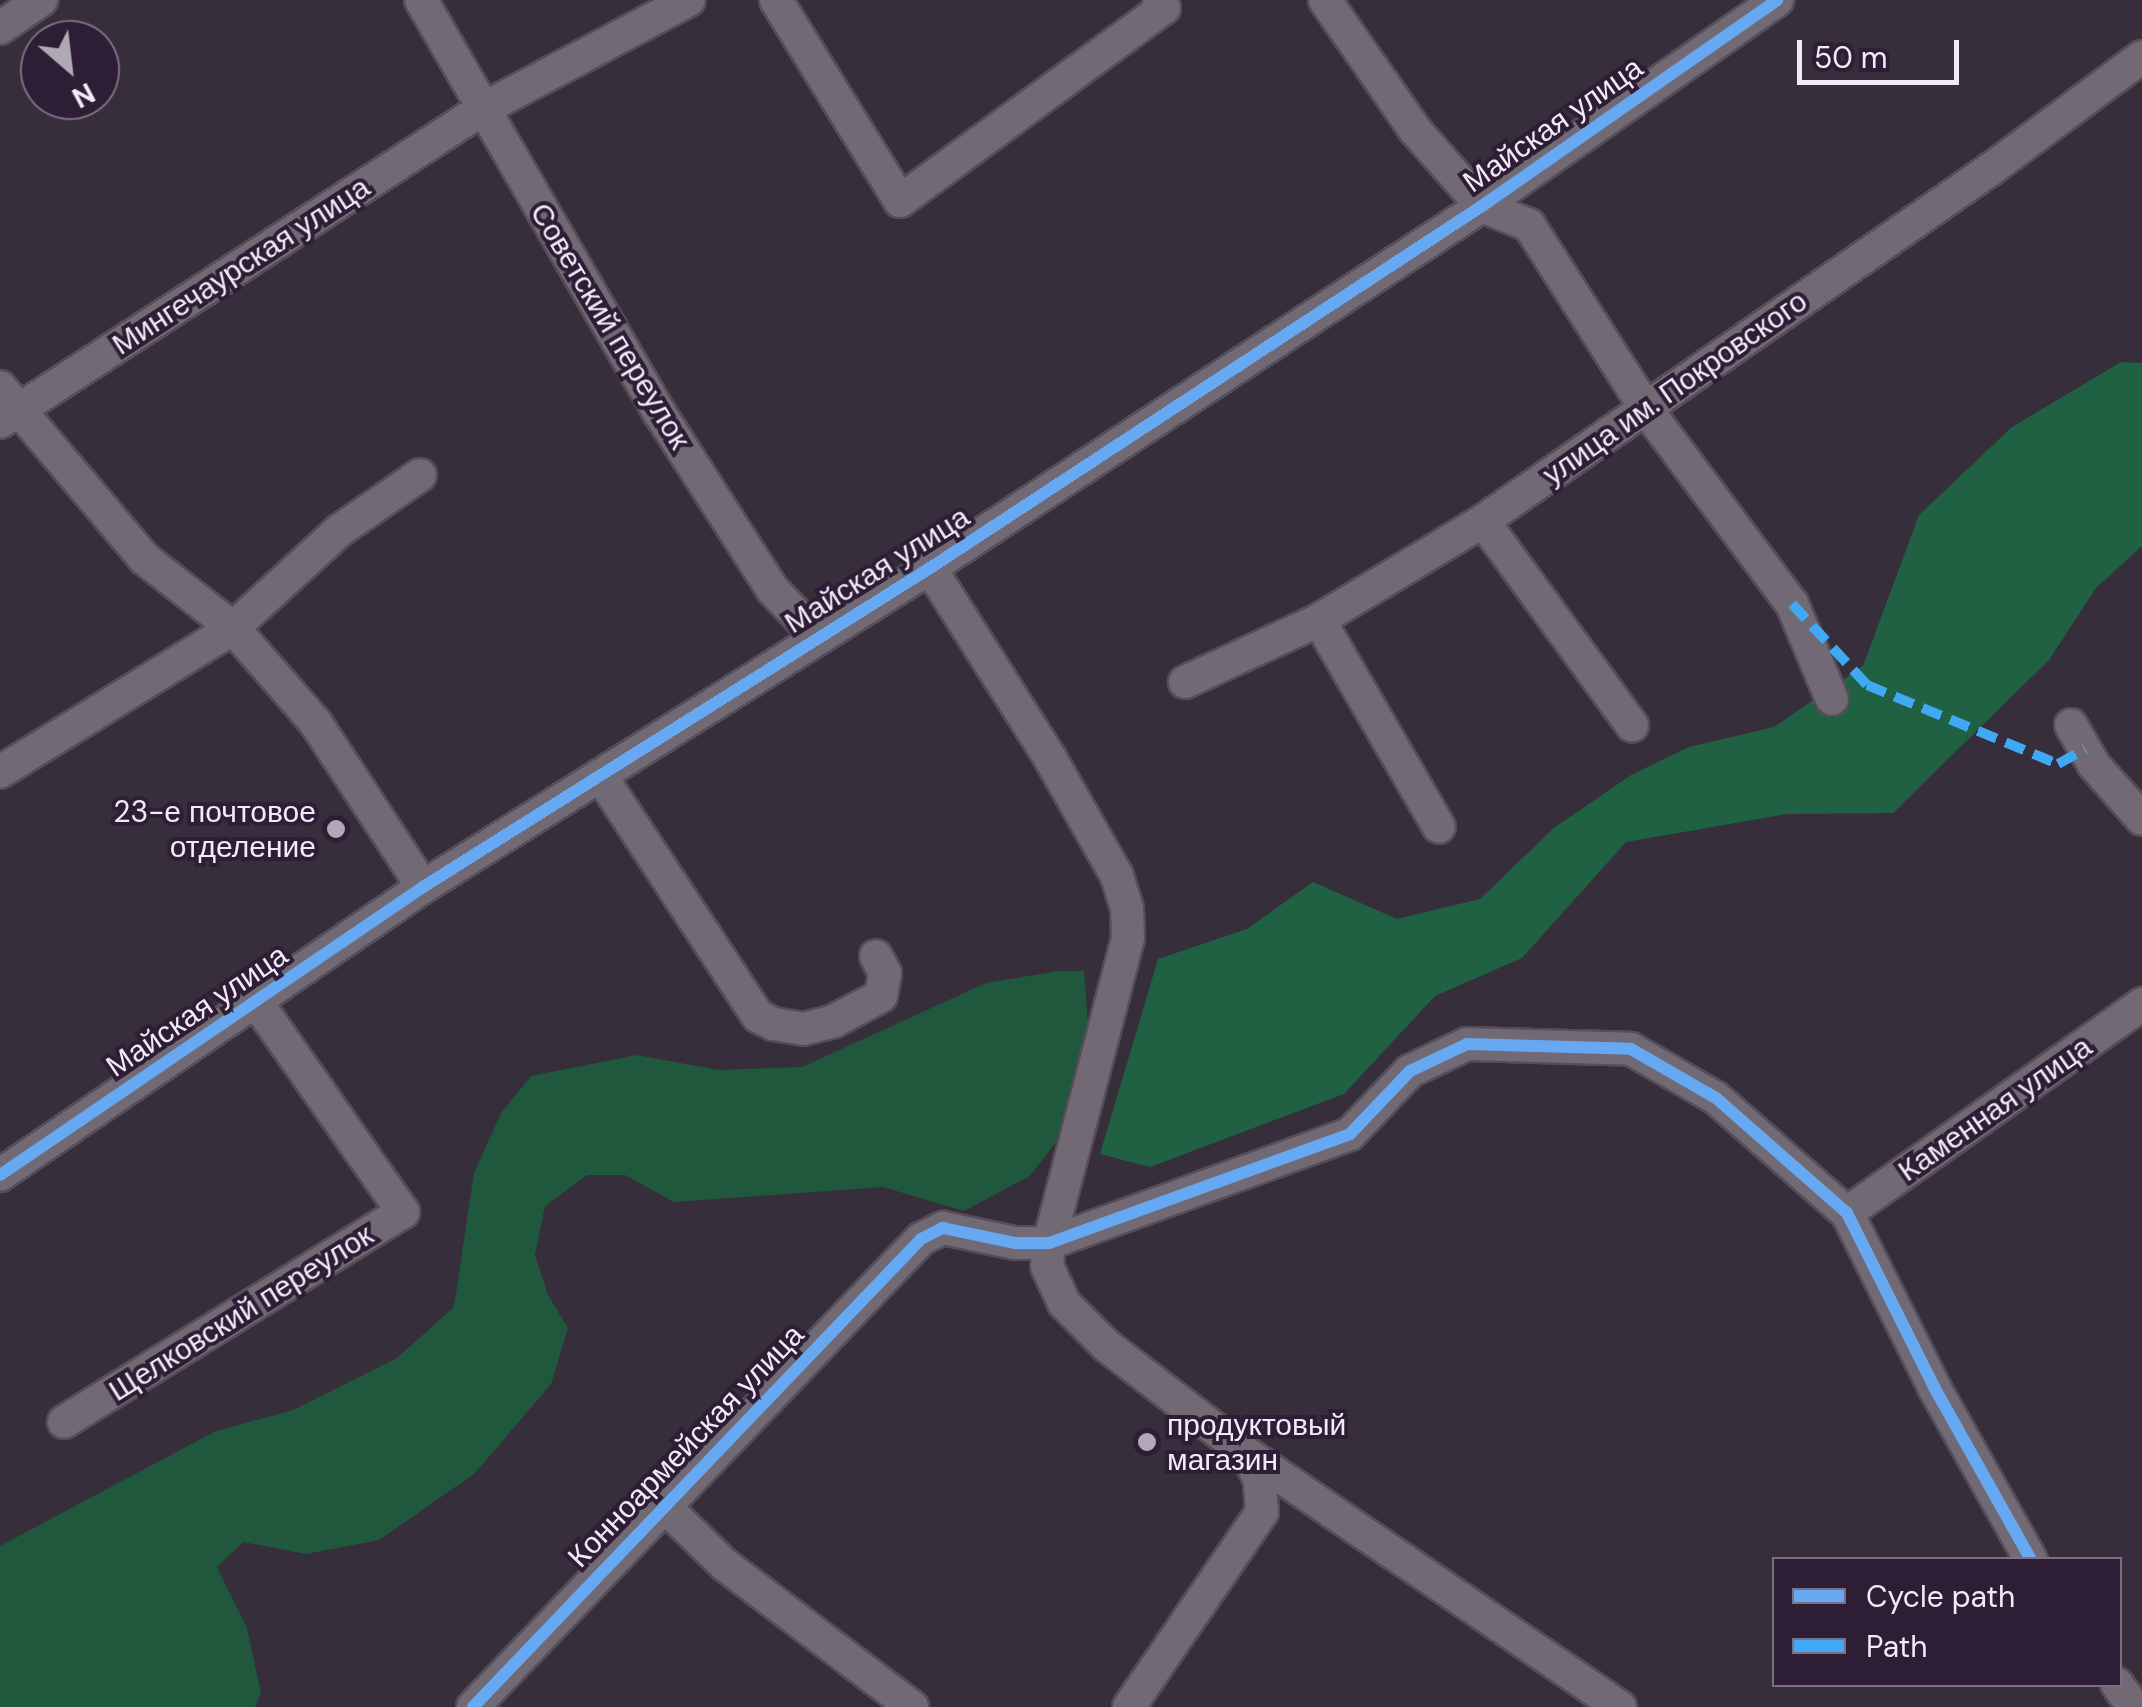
<!DOCTYPE html>
<html>
<head>
<meta charset="utf-8">
<style>
  body { margin:0 }
  #map { position:relative; width:2142px; height:1707px; overflow:hidden; background:#362e3a; font-family:"DM Sans",sans-serif }
  div>[style] { position:absolute }
  .green>* { inset:0; background:#20583e }
  .forest>* { inset:0; background:#206144 }
  .roads { filter:drop-shadow(2px 0 #554d58) drop-shadow(-2px 0 #554d58) drop-shadow(0 2px #554d58) drop-shadow(0 -2px #554d58) }
  .minor>* { height:32px; margin:-16px; padding:0 16px; transform-origin:16px; border-radius:16px; background:#716a74 }
  .quiet>* { height:10px; margin-top:-5px; transform-origin:0; background:repeating-linear-gradient(90deg,#3fa9f5 0 20px,transparent 0 30px) }
  .cycleway>* { height:12px; margin:-6px; padding:0 6px; transform-origin:6px; border-radius:6px; background:#66a8f1 }
  .dots>* { width:28px; height:28px; translate:-50% -50%; box-sizing:border-box; border:5px solid #2e1e35; border-radius:50% }
  span { translate:-50% -50%; white-space:nowrap; text-align:center; line-height:1.15; -webkit-text-stroke:8px #2e1e35; paint-order:stroke }
  .street-label { font-size:30px; color:#f3e9f8 }
  .poi-label { font-size:30px; color:#f3e9f8 }
  .right { translate:-100% -50%; text-align:right }
  .left { translate:0 -50%; text-align:left }
  .legend { position:absolute; left:1772px; top:1557px; width:350px; height:130px; box-sizing:border-box; background:#2e1e35; border:2px solid #7d6f83; margin:0; padding:12px 18px; list-style:none; font-size:30px; color:#f3e9f8 }
  .legend li { display:flex; align-items:center; gap:20px; height:50px }
  .legend b { width:50px; border:2px solid #7d6f83 }
  .north { position:absolute; left:20px; top:20px; width:100px; height:100px; box-sizing:border-box; background:#2e1e35; border:2px solid #7d6f83; border-radius:50%; rotate:152deg; font-size:28px; font-weight:700; line-height:40px; text-align:center; color:#f3e9f8 }
  .north::after { content:''; display:block; margin:auto; width:35px; height:45px; background:#b1a8b6; clip-path:polygon(50% 0,100% 100%,50% 72%,0 100%) }
  .scale { position:absolute; left:1797px; top:40px; width:162px; height:45px; box-sizing:border-box; border:5px solid #f3e9f8; border-top:0; padding-left:12px; font-size:30px; line-height:35px; white-space:nowrap; color:#f3e9f8; -webkit-text-stroke:8px #2e1e35; paint-order:stroke }
</style>
</head>
<body>
<div id="map">
  <div class="green">
    <div style="clip-path:polygon(1059px 971px,1084px 971px,1089px 1034px,1056px 1142px,1030px 1176px,964px 1211px,883px 1187px,674px 1202px,625px 1175px,587px 1175px,545px 1206px,535px 1255px,548px 1295px,568px 1328px,551px 1384px,474px 1474px,379px 1540px,306px 1554px,243px 1542px,217px 1567px,247px 1628px,261px 1693px,255px 1707px,0 1707px,0 1546px,216px 1431px,293px 1410px,397px 1358px,454px 1307px,474px 1173px,501px 1113px,531px 1076px,637px 1055px,718px 1070px,802px 1067px,986px 983px)"></div>
  </div>
  <div class="forest">
    <div style="clip-path:polygon(2121px 362px,2142px 363px,2142px 546px,2096px 588px,2049px 660px,1893px 813px,1787px 814px,1626px 842px,1522px 958px,1435px 996px,1344px 1094px,1150px 1167px,1100px 1154px,1158px 959px,1247px 929px,1313px 882px,1397px 919px,1480px 899px,1554px 828px,1631px 775px,1689px 747px,1774px 727px,1863px 666px,1919px 515px,2012px 427px)"></div>
  </div>
  <div class="roads">
    <div class="minor">
      <div style="left:421px;top:0;width:476px;rotate:60deg"></div>
      <div style="left:659px;top:412px;width:210px;rotate:57.4deg"></div>
      <div style="left:772px;top:589px;width:66px;rotate:46.2deg"></div>
      <div style="left:776px;top:0;width:236px;rotate:58.3deg"></div>
      <div style="left:900px;top:201px;width:327px;rotate:-36.2deg"></div>
      <div style="left:1164px;top:8px;width:9px;rotate:-122deg"></div>
      <div style="left:1325px;top:0;width:158px;rotate:55.3deg"></div>
      <div style="left:1415px;top:130px;width:101px;rotate:48.6deg"></div>
      <div style="left:1482px;top:206px;width:51px;rotate:22deg"></div>
      <div style="left:1529px;top:225px;width:218px;rotate:57.5deg"></div>
      <div style="left:1646px;top:409px;width:244px;rotate:53.2deg"></div>
      <div style="left:1792px;top:604px;width:103px;rotate:67.2deg"></div>
      <div style="left:0;top:28px;width:50px;rotate:-34.3deg"></div>
      <div style="left:0;top:387px;width:225px;rotate:49.9deg"></div>
      <div style="left:145px;top:559px;width:112px;rotate:38.1deg"></div>
      <div style="left:233px;top:628px;width:125px;rotate:48.9deg"></div>
      <div style="left:315px;top:722px;width:197px;rotate:56.8deg"></div>
      <div style="left:0;top:422px;width:573px;rotate:-32.97deg"></div>
      <div style="left:481px;top:110px;width:235px;rotate:-27.9deg"></div>
      <div style="left:1483px;top:521px;width:253px;rotate:53.9deg"></div>
      <div style="left:930px;top:568px;width:225px;rotate:57.7deg"></div>
      <div style="left:1050px;top:758px;width:136px;rotate:60.4deg"></div>
      <div style="left:1117px;top:876px;width:34px;rotate:73deg"></div>
      <div style="left:1127px;top:909px;width:29px;rotate:88deg"></div>
      <div style="left:1128px;top:938px;width:315px;rotate:104.5deg"></div>
      <div style="left:1049px;top:1243px;width:23px;rotate:95deg"></div>
      <div style="left:1047px;top:1266px;width:41px;rotate:65.3deg"></div>
      <div style="left:1064px;top:1303px;width:61px;rotate:45deg"></div>
      <div style="left:1107px;top:1346px;width:175px;rotate:37.6deg"></div>
      <div style="left:1246px;top:1453px;width:452px;rotate:34.2deg"></div>
      <div style="left:1319px;top:620px;width:239px;rotate:59.9deg"></div>
      <div style="left:1185px;top:682px;width:148px;rotate:-24.8deg"></div>
      <div style="left:1319px;top:620px;width:192px;rotate:-31.1deg"></div>
      <div style="left:1483px;top:521px;width:618px;rotate:-34.72deg"></div>
      <div style="left:1991px;top:169px;width:188px;rotate:-36.6deg"></div>
      <div style="left:2071px;top:725px;width:46px;rotate:60.1deg"></div>
      <div style="left:2094px;top:765px;width:72px;rotate:48.4deg"></div>
      <div style="left:0;top:772px;width:274px;rotate:-31.7deg"></div>
      <div style="left:233px;top:628px;width:145px;rotate:-42.5deg"></div>
      <div style="left:340px;top:530px;width:97px;rotate:-34.5deg"></div>
      <div style="left:600px;top:775px;width:288px;rotate:56.8deg"></div>
      <div style="left:758px;top:1016px;width:17px;rotate:28deg"></div>
      <div style="left:773px;top:1024px;width:30px;rotate:9deg"></div>
      <div style="left:803px;top:1029px;width:32px;rotate:-14deg"></div>
      <div style="left:834px;top:1021px;width:53px;rotate:-28deg"></div>
      <div style="left:881px;top:996px;width:23px;rotate:-80deg"></div>
      <div style="left:885px;top:973px;width:19px;rotate:-118deg"></div>
      <div style="left:0;top:1175px;width:512px;rotate:-34.25deg"></div>
      <div style="left:423px;top:887px;width:599px;rotate:-32.18deg"></div>
      <div style="left:930px;top:568px;width:660px;rotate:-33.26deg"></div>
      <div style="left:1482px;top:206px;width:360px;rotate:-34.9deg"></div>
      <div style="left:1847px;top:1213px;width:362px;rotate:-35.3deg"></div>
      <div style="left:64px;top:1422px;width:399px;rotate:-31.8deg"></div>
      <div style="left:403px;top:1212px;width:257px;rotate:-124.9deg"></div>
      <div style="left:662px;top:1504px;width:88px;rotate:44.1deg"></div>
      <div style="left:725px;top:1565px;width:235px;rotate:37.2deg"></div>
      <div style="left:2117px;top:1684px;width:29px;rotate:54deg"></div>
      <div style="left:473px;top:1707px;width:648px;rotate:-46.25deg"></div>
      <div style="left:921px;top:1239px;width:25px;rotate:-27deg"></div>
      <div style="left:943px;top:1228px;width:74px;rotate:11.8deg"></div>
      <div style="left:1015px;top:1243px;width:34px"></div>
      <div style="left:1049px;top:1243px;width:320px;rotate:-19.9deg"></div>
      <div style="left:1350px;top:1134px;width:87px;rotate:-46.4deg"></div>
      <div style="left:1410px;top:1071px;width:63px;rotate:-25.3deg"></div>
      <div style="left:1467px;top:1044px;width:164px;rotate:1.7deg"></div>
      <div style="left:1631px;top:1049px;width:98px;rotate:30deg"></div>
      <div style="left:1716px;top:1098px;width:174px;rotate:41.3deg"></div>
      <div style="left:1847px;top:1213px;width:195px;rotate:63.4deg"></div>
      <div style="left:1934px;top:1387px;width:198px;rotate:60.7deg"></div>
      <div style="left:1129px;top:1707px;width:236px;rotate:-55.7deg"></div>
      <div style="left:1262px;top:1512px;width:32px;rotate:-94deg"></div>
      <div style="left:1260px;top:1480px;width:30px;rotate:-117deg"></div>
    </div>
  </div>
  <div class="quiet">
    <div style="left:1792px;top:604px;width:110px;rotate:47.2deg"></div>
    <div style="left:1867px;top:685px;width:207px;rotate:22.5deg"></div>
    <div style="left:2058px;top:764px;width:31px;rotate:-29deg"></div>
  </div>
  <div class="cycleway">
    <div style="left:0;top:1175px;width:512px;rotate:-34.25deg"></div>
    <div style="left:423px;top:887px;width:599px;rotate:-32.18deg"></div>
    <div style="left:930px;top:568px;width:660px;rotate:-33.26deg"></div>
    <div style="left:1482px;top:206px;width:360px;rotate:-34.9deg"></div>
    <div style="left:473px;top:1707px;width:648px;rotate:-46.25deg"></div>
    <div style="left:921px;top:1239px;width:25px;rotate:-27deg"></div>
    <div style="left:943px;top:1228px;width:74px;rotate:11.8deg"></div>
    <div style="left:1015px;top:1243px;width:34px"></div>
    <div style="left:1049px;top:1243px;width:320px;rotate:-19.9deg"></div>
    <div style="left:1350px;top:1134px;width:87px;rotate:-46.4deg"></div>
    <div style="left:1410px;top:1071px;width:63px;rotate:-25.3deg"></div>
    <div style="left:1467px;top:1044px;width:164px;rotate:1.7deg"></div>
    <div style="left:1631px;top:1049px;width:98px;rotate:30deg"></div>
    <div style="left:1716px;top:1098px;width:174px;rotate:41.3deg"></div>
    <div style="left:1847px;top:1213px;width:195px;rotate:63.4deg"></div>
    <div style="left:1934px;top:1387px;width:198px;rotate:60.7deg"></div>
  </div>
  <div class="dots">
    <div style="left:336px;top:829px;background:#b1a8b6"></div>
    <div style="left:1147px;top:1442px;background:#b1a8b6"></div>
  </div>
  <div class="street-label">
    <span style="left:1553px;top:125px;rotate:-35deg">Майская улица</span>
    <span style="left:241px;top:266px;rotate:-33deg">Мингечаурская улица</span>
    <span style="left:610px;top:326px;rotate:59deg">Советский переулок</span>
    <span style="left:1675px;top:388px;rotate:-35deg">улица им. Покровского</span>
    <span style="left:877px;top:570px;rotate:-32deg">Майская улица</span>
    <span style="left:197px;top:1011px;rotate:-34deg">Майская улица</span>
    <span style="left:1995px;top:1109px;rotate:-35deg">Каменная улица</span>
    <span style="left:241px;top:1313px;rotate:-32deg">Щелковский переулок</span>
    <span style="left:686px;top:1446px;rotate:-46deg">Конноармейская улица</span>
  </div>
  <div class="poi-label">
    <span class="right" style="left:316px;top:829px">23-е почтовое<br>отделение</span>
    <span class="left" style="left:1167px;top:1442px">продуктовый<br>магазин</span>
  </div>
  <ul class="legend">
  <li><b style="height:12px;background:#66a8f1"></b>Cycle path</li>
  <li><b style="height:12px;background:#3fa9f5"></b>Path</li>
  </ul>
  <div class="north">N</div>
  <div class="scale">50 m</div>
</div>
</body>
</html>
